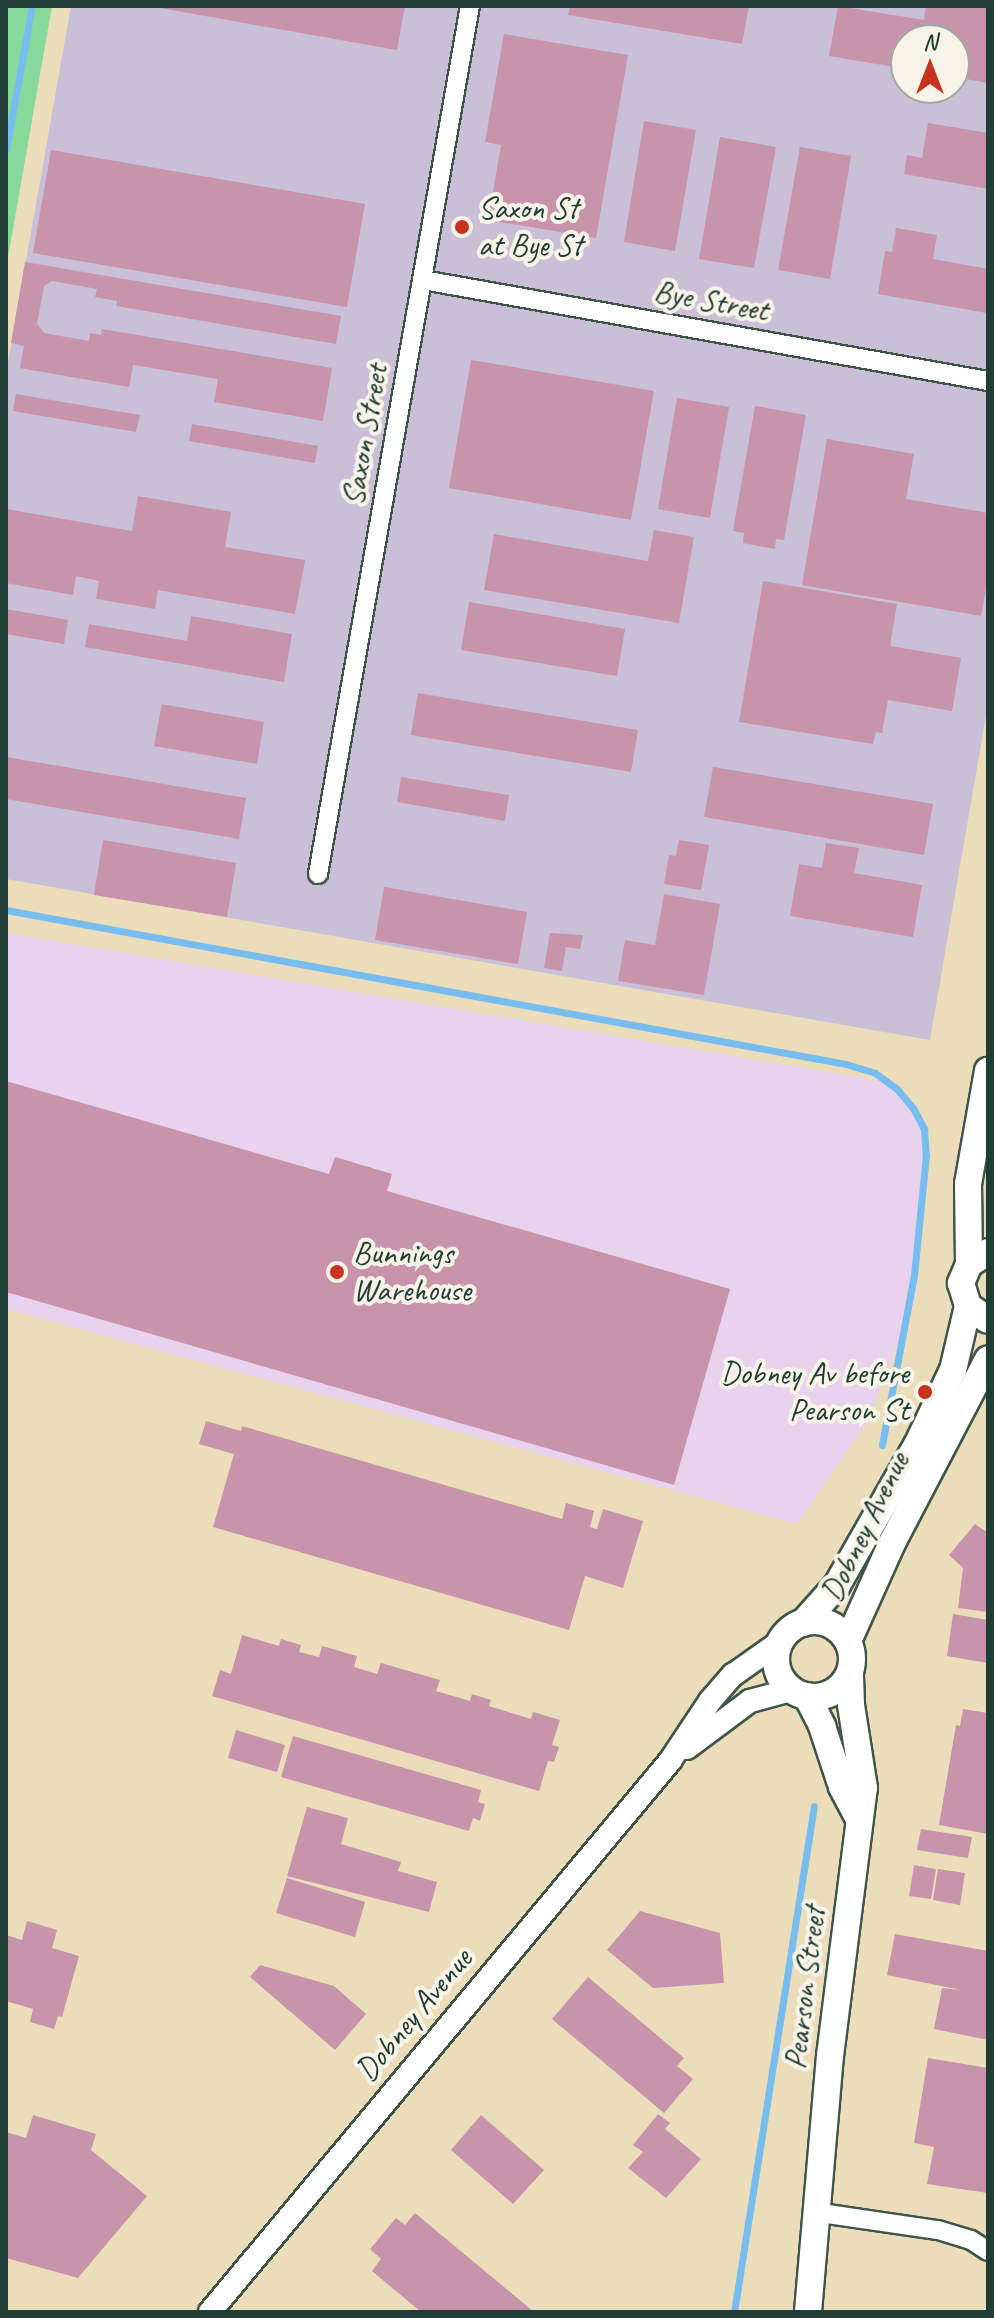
<!DOCTYPE html>
<html>
<head>
<meta charset="utf-8">
<style>
  body { margin:0 }
  #map { position:relative; width:994px; height:2318px; overflow:hidden; background:#ecddba; font-family:Caveat,sans-serif }
  div>[style] { position:absolute }
  .built>* { inset:0; background:#e8d2ee }
  .industrial>* { inset:0; background:#c9bfd7 }
  .green>* { inset:0; background:#86d99a }
  .stream>* { height:7px; margin:-3.5px; padding:0 3.5px; transform-origin:3.5px; border-radius:3.5px; background:#78bdef }
  .building>* { inset:0; background:#c794ab }
  .roads { filter:drop-shadow(2px 0 #3e5548) drop-shadow(-2px 0 #3e5548) drop-shadow(0 2px #3e5548) drop-shadow(0 -2px #3e5548) }
  .minor>* { height:18px; margin:-9px; padding:0 9px; transform-origin:9px; border-radius:9px; background:#fff }
  .tertiary>* { height:22px; margin:-11px; padding:0 11px; transform-origin:11px; border-radius:11px; background:#fff }
  .secondary>* { height:26px; margin:-13px; padding:0 13px; transform-origin:13px; border-radius:13px; background:#fff }
  .secondary>.ring { margin:-13px; padding:0; box-sizing:content-box; background:none; border:26px solid #fff; border-radius:50% }
  .dots>* { width:22px; height:22px; translate:-50% -50%; box-sizing:border-box; border:4px solid #f7f3e8; border-radius:50% }
  span { translate:-50% -50%; white-space:nowrap; text-align:center; line-height:1.15; -webkit-text-stroke:8px #f7f3e8; paint-order:stroke }
  .poi-label { font-size:32px; color:#1f3d34 }
  .left { translate:0 -50%; text-align:left }
  .right { translate:-100% -50%; text-align:right }
  .street-label { font-size:32px; color:#1f3d34 }
  .frame { position:absolute; inset:0; border:8px solid #1f3d34; pointer-events:none }
  .north { position:absolute; left:890px; top:24px; width:80px; height:80px; box-sizing:border-box; background:#f7f3e8; border:2px solid #a1aaa0; border-radius:50%; rotate:0deg; font-size:22px; font-weight:700; line-height:32px; text-align:center; color:#1f3d34 }
  .north::after { content:''; display:block; margin:auto; width:28px; height:36px; background:#c8321e; clip-path:polygon(50% 0,100% 100%,50% 72%,0 100%) }
</style>
</head>
<body>
<div id="map">
  <div class="built">
    <div style="clip-path:polygon(6px 933px,898px 1084px,929px 1145px,918px 1274px,916px 1297px,868px 1421px,797px 1524px,6px 1309px)"></div>
  </div>
  <div class="industrial">
    <div style="clip-path:polygon(evenodd,71px 6px,988px 6px,988px 704px,930px 1040px,6px 879px,6px 374px,71px 6px,906px 40px,954px 40px,954px 88px,906px 88px,906px 40px)"></div>
  </div>
  <div class="green">
    <div style="clip-path:polygon(6px 6px,52px 6px,6px 269px)"></div>
  </div>
  <div class="stream">
    <div style="left:6px;top:150px;width:146px;rotate:-79.8deg"></div>
    <div style="left:6px;top:910px;width:854px;rotate:10.39deg"></div>
    <div style="left:846px;top:1064px;width:30px;rotate:17deg"></div>
    <div style="left:875px;top:1073px;width:27px;rotate:36deg"></div>
    <div style="left:897px;top:1089px;width:25px;rotate:50deg"></div>
    <div style="left:913px;top:1108px;width:24px;rotate:62deg"></div>
    <div style="left:924px;top:1129px;width:26px;rotate:86deg"></div>
    <div style="left:926px;top:1155px;width:121px;rotate:95.7deg"></div>
    <div style="left:914px;top:1275px;width:173px;rotate:100.7deg"></div>
    <div style="left:734px;top:2312px;width:512px;rotate:-81.02deg"></div>
  </div>
  <div class="building">
    <div style="clip-path:polygon(149px 6px,405px 6px,397px 50px)"></div>
    <div style="clip-path:polygon(570px 6px,749px 6px,742px 44px,568px 15px)"></div>
    <div style="clip-path:polygon(838px 6px,924px 20px,926px 6px,988px 6px,988px 83px,954px 77px,954px 40px,906px 40px,906px 69px,829px 56px)"></div>
    <div style="clip-path:polygon(504px 34px,628px 55px,596px 238px,488px 220px,501px 145px,485px 142px)"></div>
    <div style="clip-path:polygon(644px 121px,696px 130px,675px 251px,624px 242px)"></div>
    <div style="clip-path:polygon(928px 123px,988px 133px,988px 189px,904px 174px,907px 155px,922px 158px)"></div>
    <div style="clip-path:polygon(720px 137px,776px 147px,754px 268px,699px 259px)"></div>
    <div style="clip-path:polygon(800px 147px,851px 156px,830px 279px,778px 270px)"></div>
    <div style="clip-path:polygon(51px 150px,365px 204px,347px 307px,33px 253px)"></div>
    <div style="clip-path:polygon(896px 228px,937px 235px,933px 259px,988px 269px,987px 313px,878px 294px,885px 251px,892px 252px)"></div>
    <div style="clip-path:polygon(25px 262px,341px 316px,336px 344px,116px 306px,117px 301px,95px 297px,97px 289px,52px 281px,44px 286px,37px 324px,44px 333px,89px 341px,90px 333px,101px 335px,102px 329px,332px 368px,323px 421px,214px 402px,218px 379px,133px 365px,129px 387px,20px 368px,24px 346px,11px 343px)"></div>
    <div style="clip-path:polygon(471px 360px,654px 391px,631px 520px,449px 488px)"></div>
    <div style="clip-path:polygon(16px 394px,140px 415px,136px 432px,13px 411px)"></div>
    <div style="clip-path:polygon(677px 398px,729px 407px,710px 518px,658px 509px)"></div>
    <div style="clip-path:polygon(755px 406px,806px 415px,784px 540px,776px 539px,775px 549px,743px 543px,744px 533px,733px 531px)"></div>
    <div style="clip-path:polygon(192px 424px,318px 446px,315px 463px,189px 441px)"></div>
    <div style="clip-path:polygon(827px 439px,914px 454px,906px 499px,988px 513px,988px 577px,981px 616px,802px 585px)"></div>
    <div style="clip-path:polygon(138px 496px,231px 512px,225px 547px,305px 560px,295px 614px,158px 590px,155px 609px,96px 599px,99px 581px,76px 576px,73px 595px,6px 583px,6px 509px,132px 531px)"></div>
    <div style="clip-path:polygon(654px 530px,694px 537px,679px 623px,484px 590px,494px 534px,648px 561px)"></div>
    <div style="clip-path:polygon(763px 581px,897px 604px,890px 646px,961px 658px,952px 711px,888px 700px,882px 733px,876px 732px,873px 744px,739px 722px)"></div>
    <div style="clip-path:polygon(469px 602px,625px 629px,617px 676px,461px 650px)"></div>
    <div style="clip-path:polygon(6px 609px,68px 620px,64px 644px,6px 634px)"></div>
    <div style="clip-path:polygon(191px 616px,292px 634px,284px 682px,85px 647px,89px 624px,187px 641px)"></div>
    <div style="clip-path:polygon(418px 693px,638px 730px,631px 772px,411px 735px)"></div>
    <div style="clip-path:polygon(162px 704px,264px 722px,257px 764px,154px 746px)"></div>
    <div style="clip-path:polygon(6px 757px,246px 798px,239px 839px,6px 799px)"></div>
    <div style="clip-path:polygon(713px 767px,933px 804px,924px 855px,704px 817px)"></div>
    <div style="clip-path:polygon(401px 777px,509px 795px,505px 821px,397px 802px)"></div>
    <div style="clip-path:polygon(103px 840px,236px 863px,227px 917px,94px 895px)"></div>
    <div style="clip-path:polygon(679px 840px,709px 845px,701px 890px,664px 884px,669px 855px,676px 856px)"></div>
    <div style="clip-path:polygon(826px 843px,859px 848px,854px 873px,922px 885px,913px 937px,790px 916px,799px 864px,822px 868px)"></div>
    <div style="clip-path:polygon(384px 887px,527px 912px,518px 964px,375px 940px)"></div>
    <div style="clip-path:polygon(664px 894px,720px 904px,704px 995px,618px 981px,625px 940px,655px 945px)"></div>
    <div style="clip-path:polygon(550px 933px,583px 935px,580px 949px,566px 947px,562px 971px,544px 968px)"></div>
    <div style="clip-path:polygon(6px 1081px,329px 1174px,335px 1157px,392px 1174px,387px 1191px,730px 1289px,674px 1485px,6px 1292px)"></div>
    <div style="clip-path:polygon(206px 1421px,241px 1431px,242px 1426px,562px 1519px,566px 1503px,594px 1511px,590px 1527px,597px 1529px,603px 1509px,643px 1521px,623px 1588px,585px 1576px,569px 1630px,213px 1527px,234px 1454px,199px 1444px)"></div>
    <div style="clip-path:polygon(975px 1524px,988px 1533px,988px 1612px,958px 1608px,963px 1568px,949px 1555px)"></div>
    <div style="clip-path:polygon(953px 1614px,988px 1620px,988px 1663px,947px 1656px)"></div>
    <div style="clip-path:polygon(242px 1635px,279px 1646px,281px 1639px,301px 1645px,299px 1652px,319px 1657px,322px 1646px,357px 1656px,354px 1667px,377px 1674px,381px 1663px,440px 1680px,436px 1691px,470px 1701px,472px 1694px,491px 1700px,489px 1706px,531px 1719px,533px 1712px,560px 1720px,552px 1745px,559px 1747px,554px 1762px,548px 1761px,539px 1791px,212px 1696px,220px 1670px,231px 1674px)"></div>
    <div style="clip-path:polygon(963px 1709px,988px 1713px,988px 1834px,939px 1825px,956px 1725px,960px 1726px)"></div>
    <div style="clip-path:polygon(236px 1730px,285px 1745px,277px 1772px,228px 1758px)"></div>
    <div style="clip-path:polygon(293px 1736px,481px 1790px,478px 1802px,485px 1804px,480px 1821px,473px 1818px,469px 1831px,281px 1777px)"></div>
    <div style="clip-path:polygon(307px 1807px,348px 1818px,341px 1844px,401px 1862px,398px 1871px,437px 1882px,429px 1912px,287px 1876px)"></div>
    <div style="clip-path:polygon(921px 1829px,972px 1837px,968px 1858px,917px 1850px)"></div>
    <div style="clip-path:polygon(914px 1865px,936px 1869px,931px 1899px,909px 1896px)"></div>
    <div style="clip-path:polygon(938px 1869px,965px 1873px,960px 1905px,933px 1900px)"></div>
    <div style="clip-path:polygon(287px 1878px,365px 1902px,355px 1937px,276px 1913px)"></div>
    <div style="clip-path:polygon(640px 1911px,720px 1933px,724px 1983px,653px 1988px,607px 1950px)"></div>
    <div style="clip-path:polygon(27px 1921px,57px 1930px,52px 1948px,79px 1956px,62px 2017px,58px 2016px,54px 2029px,30px 2022px,33px 2009px,6px 2001px,6px 1935px,22px 1940px)"></div>
    <div style="clip-path:polygon(895px 1934px,988px 1951px,988px 2040px,934px 2029px,942px 1988px,961px 1990px,887px 1975px)"></div>
    <div style="clip-path:polygon(260px 1965px,334px 1986px,366px 2014px,335px 2050px,250px 1977px)"></div>
    <div style="clip-path:polygon(588px 1977px,684px 2058px,677px 2066px,693px 2079px,664px 2113px,552px 2019px)"></div>
    <div style="clip-path:polygon(928px 2058px,988px 2068px,988px 2193px,927px 2184px,934px 2147px,914px 2143px)"></div>
    <div style="clip-path:polygon(658px 2114px,670px 2123px,665px 2129px,701px 2159px,666px 2198px,628px 2168px,643px 2152px,633px 2145px)"></div>
    <div style="clip-path:polygon(33px 2115px,96px 2134px,91px 2150px,147px 2196px,78px 2278px,6px 2258px,6px 2132px,26px 2138px)"></div>
    <div style="clip-path:polygon(481px 2115px,544px 2170px,513px 2204px,451px 2150px)"></div>
    <div style="clip-path:polygon(415px 2213px,534px 2312px,421px 2312px,372px 2271px,381px 2259px,370px 2249px,396px 2218px,405px 2225px)"></div>
  </div>
  <div class="roads">
    <div class="minor">
      <div style="left:423px;top:280px;width:574px;rotate:10.14deg"></div>
      <div style="left:318px;top:874px;width:881px;rotate:-80.07deg"></div>
      <div style="left:814px;top:2212px;width:125px;rotate:8.3deg"></div>
      <div style="left:938px;top:2230px;width:34px;rotate:17deg"></div>
      <div style="left:971px;top:2240px;width:20px;rotate:33deg"></div>
    </div>
    <div class="tertiary">
      <div style="left:687px;top:1748px;width:79px;rotate:-36.7deg"></div>
      <div style="left:750px;top:1701px;width:42px;rotate:-15deg"></div>
      <div style="left:210px;top:2312px;width:718px;rotate:-50.14deg"></div>
      <div style="left:670px;top:1761px;width:72px;rotate:-56.3deg"></div>
      <div style="left:710px;top:1701px;width:35px;rotate:-49deg"></div>
      <div style="left:733px;top:1675px;width:59px;rotate:-35.3deg"></div>
    </div>
    <div class="secondary">
      <div style="left:988px;top:1252px;width:22px;rotate:148deg"></div>
      <div style="left:969px;top:1264px;width:21px;rotate:113deg"></div>
      <div style="left:961px;top:1283px;width:24px;rotate:73deg"></div>
      <div style="left:968px;top:1306px;width:24px;rotate:35deg"></div>
      <div style="left:969px;top:1264px;width:80px;rotate:-90.7deg"></div>
      <div style="left:968px;top:1184px;width:115px;rotate:-80deg"></div>
      <div class="ring" style="left:776px;top:1621px;width:50px;height:50px"></div>
      <div style="left:803px;top:1623px;width:51px;rotate:-48.2deg"></div>
      <div style="left:837px;top:1585px;width:161px;rotate:-60.3deg"></div>
      <div style="left:917px;top:1445px;width:83px;rotate:-64.4deg"></div>
      <div style="left:953px;top:1370px;width:66px;rotate:-76.8deg"></div>
      <div style="left:848px;top:1641px;width:110px;rotate:-65.8deg"></div>
      <div style="left:893px;top:1541px;width:205px;rotate:-62.4deg"></div>
      <div style="left:807px;top:1696px;width:34px;rotate:63deg"></div>
      <div style="left:822px;top:1726px;width:64px;rotate:71.8deg"></div>
      <div style="left:842px;top:1787px;width:36px;rotate:62deg"></div>
      <div style="left:808px;top:2312px;width:257px;rotate:-85.1deg"></div>
      <div style="left:830px;top:2056px;width:270px;rotate:-82.8deg"></div>
      <div style="left:864px;top:1788px;width:84px;rotate:-98.9deg"></div>
      <div style="left:851px;top:1705px;width:31px;rotate:-92deg"></div>
    </div>
  </div>
  <div class="dots">
    <div style="left:462px;top:227px;background:#c8321e"></div>
    <div style="left:337px;top:1272px;background:#c8321e"></div>
    <div style="left:925px;top:1392px;background:#c8321e"></div>
  </div>
  <div class="poi-label">
    <span class="left" style="left:478px;top:227px">Saxon St<br>at Bye St</span>
    <span class="left" style="left:353px;top:1272px">Bunnings<br>Warehouse</span>
    <span class="right" style="left:909px;top:1392px">Dobney Av before<br>Pearson St</span>
  </div>
  <div class="street-label">
    <span style="left:711px;top:301px;rotate:10deg">Bye Street</span>
    <span style="left:365px;top:435px;rotate:-80deg">Saxon Street</span>
    <span style="left:865px;top:1527px;rotate:-64deg">Dobney Avenue</span>
    <span style="left:805px;top:1988px;rotate:-83deg">Pearson Street</span>
    <span style="left:414px;top:2015px;rotate:-50deg">Dobney Avenue</span>
  </div>
  <div class="frame"></div>
  <div class="north">N</div>
</div>
</body>
</html>
